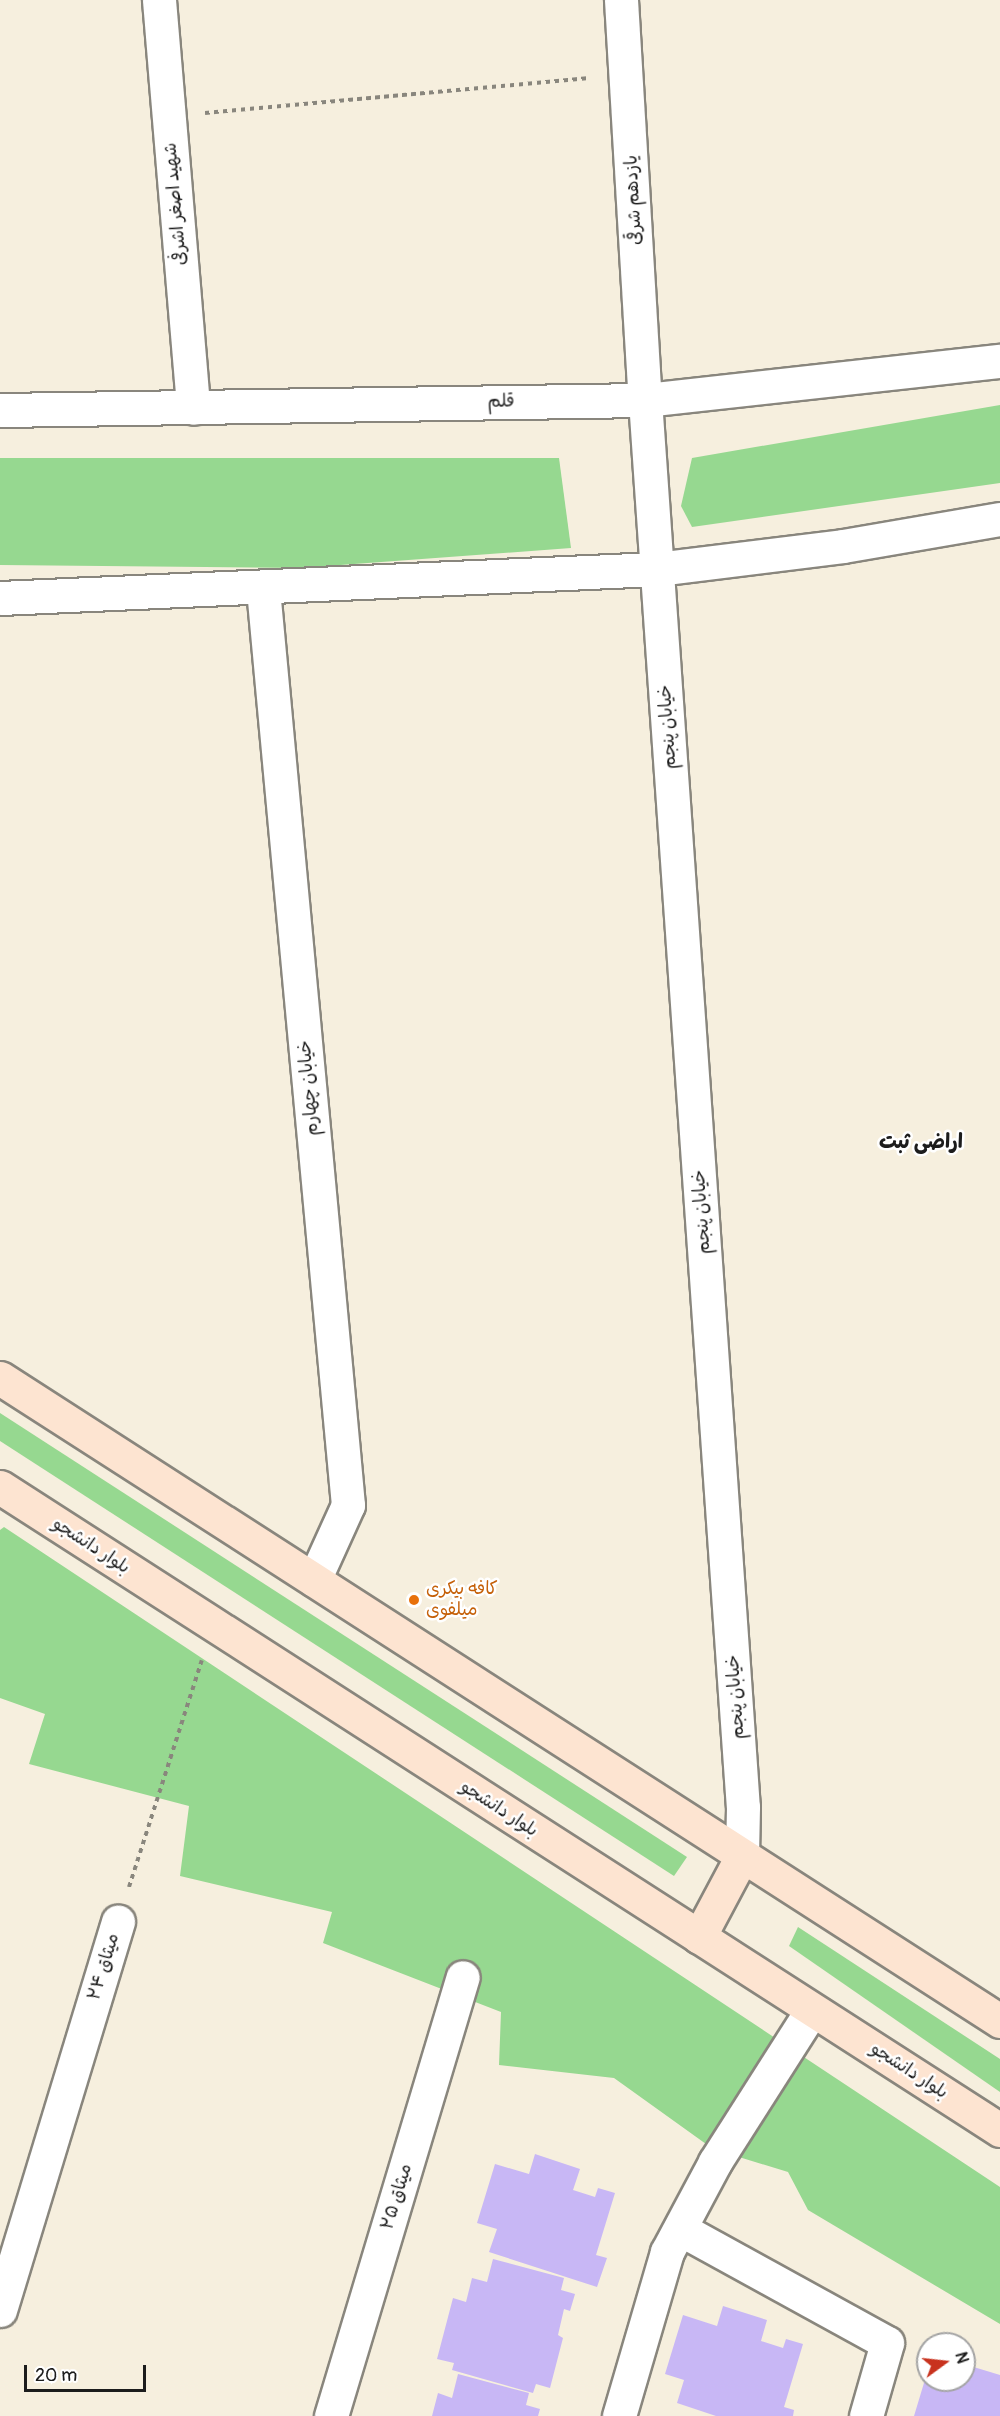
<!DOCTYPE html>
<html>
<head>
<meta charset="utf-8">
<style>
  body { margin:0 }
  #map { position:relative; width:1000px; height:2416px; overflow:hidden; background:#f6efde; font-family:Pangolin,"Playpen Sans Arabic",sans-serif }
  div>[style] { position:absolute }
  .green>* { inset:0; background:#96d890 }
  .building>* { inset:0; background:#c8b7f5 }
  .path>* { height:4px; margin-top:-2px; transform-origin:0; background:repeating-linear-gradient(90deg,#89867d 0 4.5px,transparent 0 9px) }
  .roads { filter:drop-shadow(2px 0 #89867d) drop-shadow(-2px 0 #89867d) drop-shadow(0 2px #89867d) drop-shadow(0 -2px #89867d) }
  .minor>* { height:33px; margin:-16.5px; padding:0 16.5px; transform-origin:16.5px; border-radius:16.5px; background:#fff }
  .tertiary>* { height:33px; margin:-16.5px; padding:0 16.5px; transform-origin:16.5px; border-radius:16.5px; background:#fff }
  .secondary>* { height:33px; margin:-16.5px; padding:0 16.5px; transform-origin:16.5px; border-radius:16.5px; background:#fde4d1 }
  .dots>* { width:16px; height:16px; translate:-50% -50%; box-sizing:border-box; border:3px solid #fff; border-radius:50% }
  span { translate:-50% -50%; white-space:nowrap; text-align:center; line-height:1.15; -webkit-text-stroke:5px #fff; paint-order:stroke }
  .street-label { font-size:18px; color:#1c1c1c }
  .food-label { font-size:18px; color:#c56008 }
  .left { translate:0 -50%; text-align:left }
  .neighbourhood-label { font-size:20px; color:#1c1c1c; font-weight:700 }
  .north { position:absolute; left:916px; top:2332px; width:60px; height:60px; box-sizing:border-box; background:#fff; border:2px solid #a4a4a4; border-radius:50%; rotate:75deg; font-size:16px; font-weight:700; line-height:24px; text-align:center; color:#1c1c1c }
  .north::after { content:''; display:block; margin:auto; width:21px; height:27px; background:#c8321e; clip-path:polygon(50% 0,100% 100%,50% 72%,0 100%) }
  .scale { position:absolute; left:24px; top:2365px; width:122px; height:27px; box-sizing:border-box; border:3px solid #1c1c1c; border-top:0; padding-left:8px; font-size:18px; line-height:21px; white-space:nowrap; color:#1c1c1c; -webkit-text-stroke:4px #fff; paint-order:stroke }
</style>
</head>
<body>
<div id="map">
  <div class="green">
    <div style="clip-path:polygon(1000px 405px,1000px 483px,692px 527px,681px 506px,692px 458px)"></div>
    <div style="clip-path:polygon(0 458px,559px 458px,571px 548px,300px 568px,0 565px)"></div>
    <div style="clip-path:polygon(0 1413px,687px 1857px,674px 1876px,0 1441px)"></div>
    <div style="clip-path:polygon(4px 1527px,1000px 2187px,1000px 2324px,808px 2210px,788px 2172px,713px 2149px,614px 2078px,499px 2065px,501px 2012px,323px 1943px,332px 1912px,180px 1876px,189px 1806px,29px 1764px,45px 1714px,0 1698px,0 1530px)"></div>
    <div style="clip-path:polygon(798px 1927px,1000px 2059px,1000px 2092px,789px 1946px)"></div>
  </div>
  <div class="building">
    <div style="clip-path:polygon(535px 2154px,580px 2169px,573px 2190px,595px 2197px,598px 2188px,615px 2193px,596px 2255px,607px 2258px,597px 2287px,489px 2252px,497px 2229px,477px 2223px,495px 2164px,529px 2174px)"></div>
    <div style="clip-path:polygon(493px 2259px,564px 2278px,561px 2290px,575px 2294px,570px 2311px,564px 2309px,558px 2335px,563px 2338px,550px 2388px,536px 2384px,533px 2393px,452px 2370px,454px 2363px,437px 2359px,453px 2298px,466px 2302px,472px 2278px,487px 2282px)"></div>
    <div style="clip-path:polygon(723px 2306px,767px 2320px,761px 2341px,783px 2348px,786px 2339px,803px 2344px,784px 2407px,794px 2410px,793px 2416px,716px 2416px,677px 2403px,684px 2380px,665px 2374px,683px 2315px,717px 2326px)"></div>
    <div style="clip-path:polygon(967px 2365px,1000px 2375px,1000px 2416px,914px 2416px,927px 2373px,928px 2380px,961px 2385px)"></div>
    <div style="clip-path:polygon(458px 2374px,529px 2393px,526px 2405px,540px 2409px,538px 2416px,432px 2416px,438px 2393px,452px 2398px)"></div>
  </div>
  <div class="path">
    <div style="left:205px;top:113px;width:386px;rotate:-5.2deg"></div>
    <div style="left:129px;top:1887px;width:238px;rotate:-72.2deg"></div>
  </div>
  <div class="roads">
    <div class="minor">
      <div style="left:159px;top:0;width:409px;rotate:85.2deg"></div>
      <div style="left:621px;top:0;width:401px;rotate:86.6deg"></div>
      <div style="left:263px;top:589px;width:920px;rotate:84.7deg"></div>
      <div style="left:348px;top:1505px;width:82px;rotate:114.4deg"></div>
      <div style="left:0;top:598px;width:658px;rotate:-2.53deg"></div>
      <div style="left:657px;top:569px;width:187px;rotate:-7deg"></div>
      <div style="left:843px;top:546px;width:159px;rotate:-9.8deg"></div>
      <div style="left:680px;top:2229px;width:236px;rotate:28.8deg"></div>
      <div style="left:887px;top:2343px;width:76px;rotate:106deg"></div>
      <div style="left:0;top:2310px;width:406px;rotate:-73.1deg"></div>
      <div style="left:331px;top:2416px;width:458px;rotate:-73.3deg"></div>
      <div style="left:619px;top:2416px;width:171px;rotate:-73.7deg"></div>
      <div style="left:667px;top:2252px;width:102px;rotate:-61.9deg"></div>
      <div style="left:715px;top:2162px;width:180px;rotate:-57.5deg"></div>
    </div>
    <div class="tertiary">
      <div style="left:645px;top:400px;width:1410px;rotate:86.02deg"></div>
      <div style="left:743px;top:1807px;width:49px;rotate:91.2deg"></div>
      <div style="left:0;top:410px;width:645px;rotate:-0.89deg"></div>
      <div style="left:645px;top:400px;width:357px;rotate:-6.3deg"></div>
    </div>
    <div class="secondary">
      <div style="left:0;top:1378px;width:1189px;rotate:32.74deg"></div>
      <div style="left:0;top:1487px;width:1189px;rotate:32.74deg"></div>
      <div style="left:699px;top:1937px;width:92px;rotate:-62deg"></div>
    </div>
  </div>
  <div class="dots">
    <div style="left:414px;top:1600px;background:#e8710a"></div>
  </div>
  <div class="street-label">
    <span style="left:634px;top:200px;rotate:-93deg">یازدهم شرقی</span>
    <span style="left:176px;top:204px;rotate:-95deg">شهید اصغر اشرفی</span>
    <span style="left:501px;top:402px;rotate:-1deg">قلم</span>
    <span style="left:668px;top:727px;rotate:-94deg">خیابان پنجم</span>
    <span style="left:309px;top:1088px;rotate:-95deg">خیابان چهارم</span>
    <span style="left:702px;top:1212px;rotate:-94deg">خیابان پنجم</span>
    <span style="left:91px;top:1546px;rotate:33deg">بلوار دانشجو</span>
    <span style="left:736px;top:1697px;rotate:-94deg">خیابان پنجم</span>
    <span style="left:499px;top:1809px;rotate:33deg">بلوار دانشجو</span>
    <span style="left:104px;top:1967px;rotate:-73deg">میثاق ۲۴</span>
    <span style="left:909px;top:2071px;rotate:33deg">بلوار دانشجو</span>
    <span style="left:397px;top:2197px;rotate:-73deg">میثاق ۲۵</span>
  </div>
  <div class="food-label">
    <span class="left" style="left:426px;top:1600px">کافه بیکری<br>میلفوی</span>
  </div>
  <div class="neighbourhood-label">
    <span style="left:921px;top:1141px">اراضی ثبت</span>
  </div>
  <div class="north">N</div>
  <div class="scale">20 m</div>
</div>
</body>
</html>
